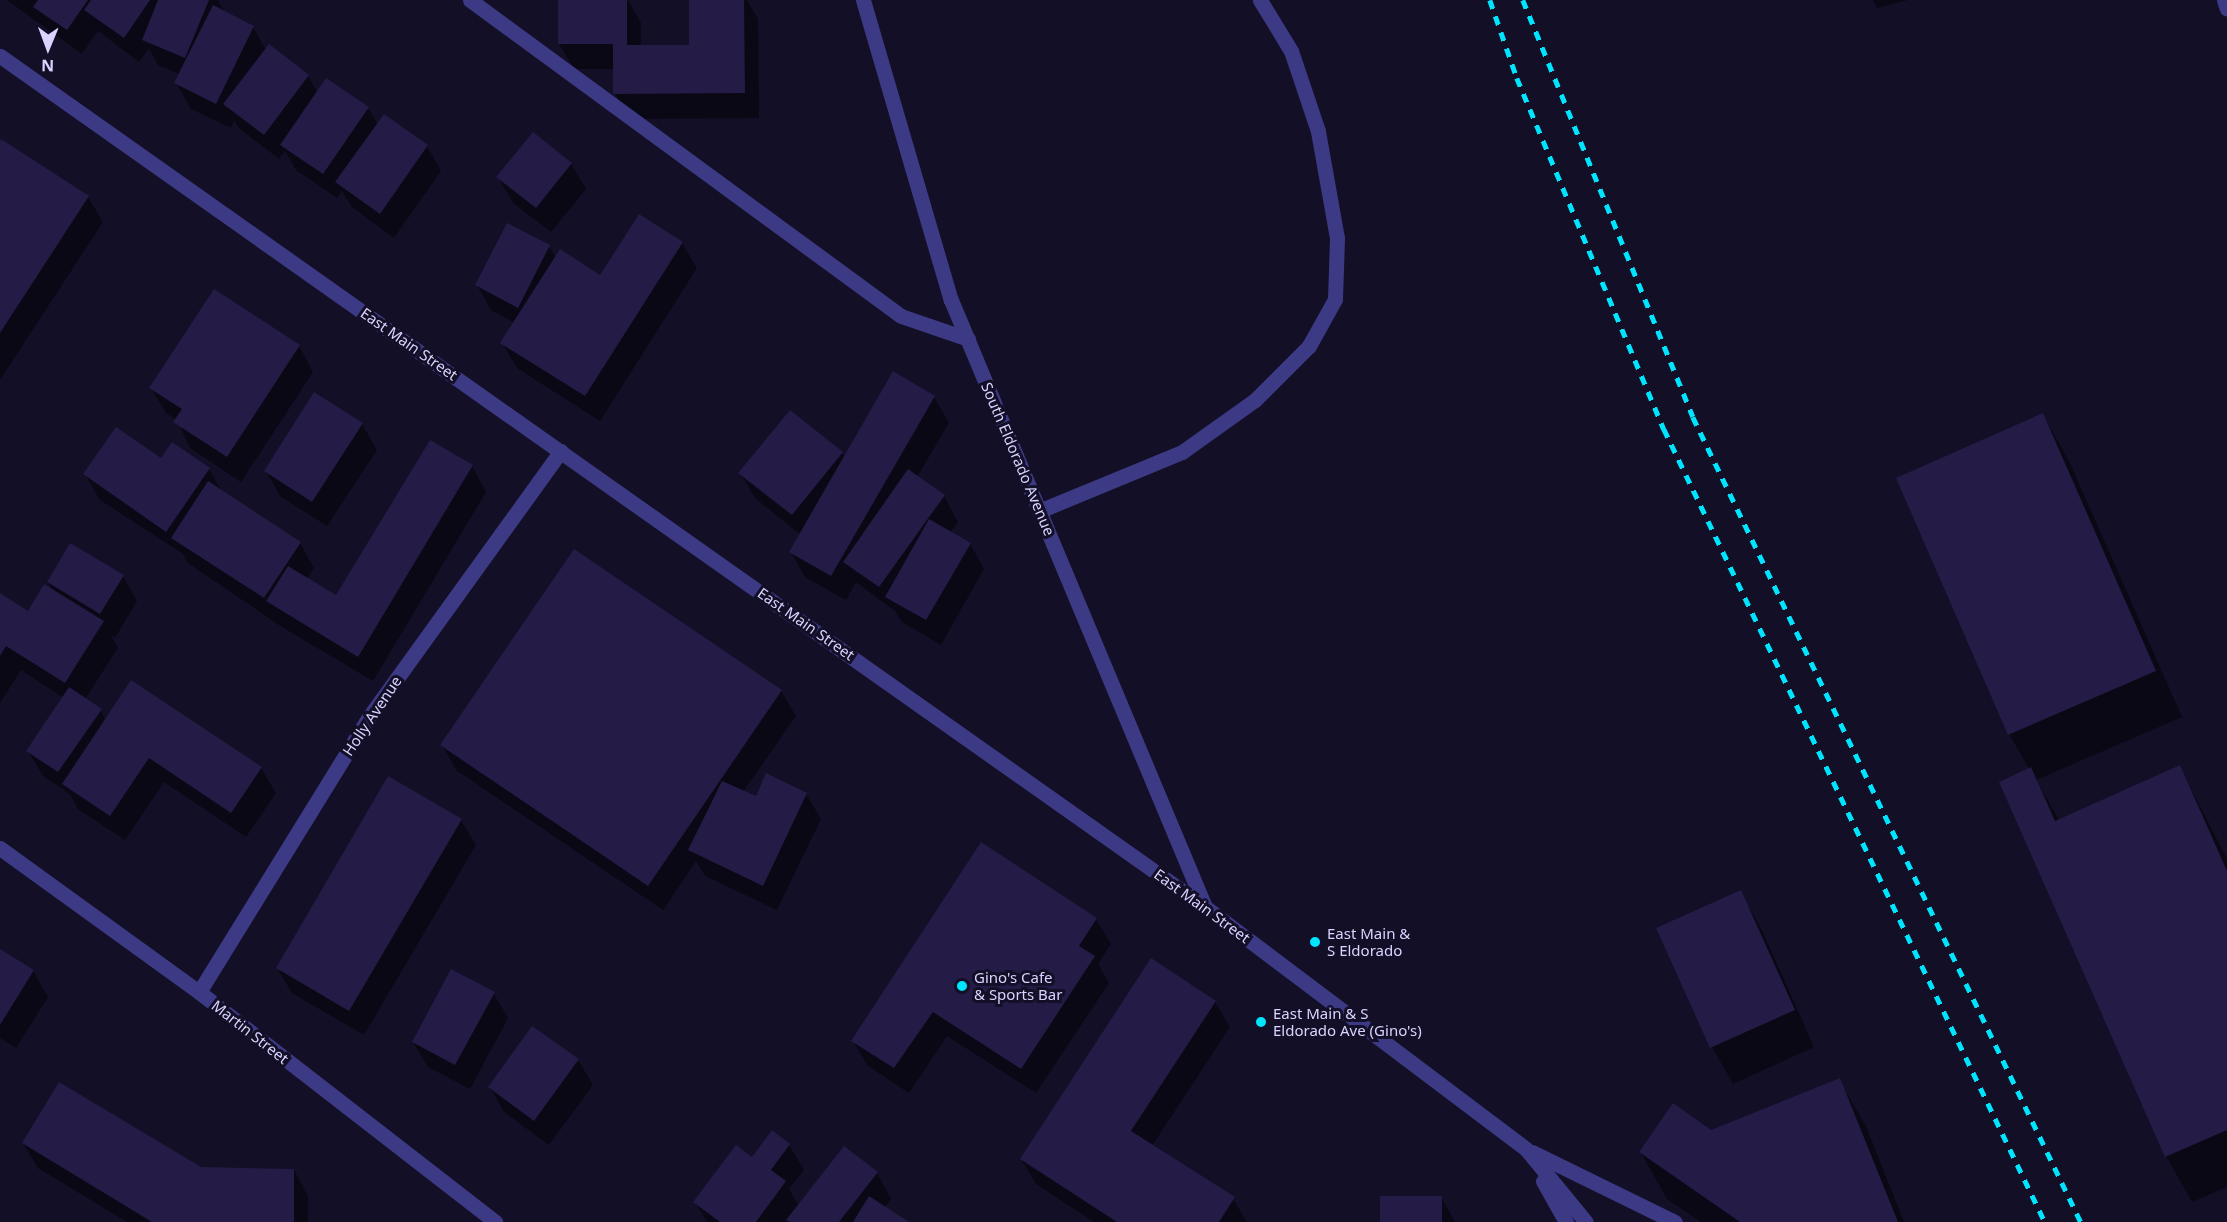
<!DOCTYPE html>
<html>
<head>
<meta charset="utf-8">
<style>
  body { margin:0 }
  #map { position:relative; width:2227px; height:1222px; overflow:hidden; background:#130f26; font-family:"Noto Sans",sans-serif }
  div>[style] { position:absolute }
  .shadow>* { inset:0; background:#0007 }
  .building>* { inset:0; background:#241b47 }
  .service>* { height:15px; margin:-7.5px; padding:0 7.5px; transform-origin:7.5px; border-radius:7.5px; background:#3d3a85 }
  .minor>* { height:15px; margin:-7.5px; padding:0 7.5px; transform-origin:7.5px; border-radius:7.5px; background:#3d3a85 }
  .tertiary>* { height:15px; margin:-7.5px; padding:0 7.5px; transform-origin:7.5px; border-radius:7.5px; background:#3d3a85 }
  .rail>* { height:4.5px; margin-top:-2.25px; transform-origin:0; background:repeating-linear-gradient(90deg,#00e5ff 0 9px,transparent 0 17px) }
  .dots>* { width:16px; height:16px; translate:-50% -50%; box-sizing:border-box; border:3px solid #130f26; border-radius:50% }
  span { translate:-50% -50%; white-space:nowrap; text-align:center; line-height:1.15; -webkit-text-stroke:6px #130f26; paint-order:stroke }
  .street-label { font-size:15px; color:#d9d4ff }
  .poi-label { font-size:15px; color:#d9d4ff }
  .left { translate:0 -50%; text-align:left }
  .north { position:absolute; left:18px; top:18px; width:60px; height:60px; -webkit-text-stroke:4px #130f26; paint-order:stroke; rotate:181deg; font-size:16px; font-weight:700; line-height:24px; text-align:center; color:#d9d4ff }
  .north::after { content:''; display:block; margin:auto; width:21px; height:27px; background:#d9d4ff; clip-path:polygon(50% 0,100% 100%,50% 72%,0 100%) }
</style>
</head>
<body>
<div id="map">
  <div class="shadow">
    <div style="clip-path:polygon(7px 0,218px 0,225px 13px,253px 27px,266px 50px,308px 76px,318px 93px,368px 108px,378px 125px,427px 146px,441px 171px,394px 238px,352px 207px,342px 191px,337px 198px,296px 170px,285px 151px,279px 159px,240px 129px,234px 120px,231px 128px,191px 109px,176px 83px,180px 74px,158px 65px,149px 48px,139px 62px,98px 31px,82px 54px)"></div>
    <div style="clip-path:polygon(559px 0,628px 0,641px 23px,641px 46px,690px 46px,690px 0,747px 0,758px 19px,759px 118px,630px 119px,615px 94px,615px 69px,574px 69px,559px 44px)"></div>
    <div style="clip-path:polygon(1873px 0,1908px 0,1877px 8px)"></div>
    <div style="clip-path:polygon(0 143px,88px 197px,103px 222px,0 380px)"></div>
    <div style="clip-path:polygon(571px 164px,586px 189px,551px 232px,513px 203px,498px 177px)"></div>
    <div style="clip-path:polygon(682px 243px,697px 268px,600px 421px,517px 368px,502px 343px,515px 323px,491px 310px,477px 285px,549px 247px,556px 258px,600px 277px)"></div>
    <div style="clip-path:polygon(299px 346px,313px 372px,241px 482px,190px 448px,177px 420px,166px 413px,151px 388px)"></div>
    <div style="clip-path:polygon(893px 374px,934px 397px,949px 423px,917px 477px,944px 496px,958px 522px,950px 533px,970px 544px,984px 569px,941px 645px,902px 622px,895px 611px,856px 582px,846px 600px,805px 577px,791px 552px,801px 535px,755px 498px,740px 473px,842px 453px,845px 458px)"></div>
    <div style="clip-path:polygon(2043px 415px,2069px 461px,2182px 717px,2036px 780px,2059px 820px,2180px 767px,2227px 859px,2227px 1187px,2192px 1202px,2166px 1156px,2030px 770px,2009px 734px)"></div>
    <div style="clip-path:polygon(362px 424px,377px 450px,327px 526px,280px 496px,266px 471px)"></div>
    <div style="clip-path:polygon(161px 460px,209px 469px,222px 492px,300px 543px,314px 568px,307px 579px,337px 597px,472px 466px,486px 492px,373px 681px,282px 627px,188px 563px,183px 554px,100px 500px,85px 474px)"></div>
    <div style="clip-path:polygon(123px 576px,137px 601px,115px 638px,110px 634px,118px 648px,85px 699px,100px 710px,106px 720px,261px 768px,276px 793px,246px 837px,164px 782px,125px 840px,78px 809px,70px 794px,43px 776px,28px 751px,64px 698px,21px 670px,0 703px,0 595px,28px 613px,54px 592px,48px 582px)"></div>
    <div style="clip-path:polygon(781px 691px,796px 716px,743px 792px,756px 798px,806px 794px,821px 819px,777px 910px,705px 876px,696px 861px,663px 910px,456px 770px,442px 745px)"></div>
    <div style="clip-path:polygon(461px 820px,476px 845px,364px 1035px,292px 993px,277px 968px)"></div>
    <div style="clip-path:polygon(1740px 892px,1761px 928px,1814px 1047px,1733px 1084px,1712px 1047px)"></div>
    <div style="clip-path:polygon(1096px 919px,1111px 944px,1098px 964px,1109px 983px,1036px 1093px,947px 1036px,909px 1093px,868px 1066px,853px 1041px)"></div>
    <div style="clip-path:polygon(0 951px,33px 971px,48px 997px,16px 1048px,0 1038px)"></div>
    <div style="clip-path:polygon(493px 993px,508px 1018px,470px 1089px,428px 1067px,413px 1042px)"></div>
    <div style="clip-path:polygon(1215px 1002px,1230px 1027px,1152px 1146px,1233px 1199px,1247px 1222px,1094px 1222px,1036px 1184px,1021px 1159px)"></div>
    <div style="clip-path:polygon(578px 1060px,593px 1085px,549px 1145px,504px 1112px,490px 1087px)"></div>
    <div style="clip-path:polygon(1839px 1080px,1866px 1126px,1904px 1222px,1701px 1222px,1667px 1199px,1641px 1153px,1711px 1131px)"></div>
    <div style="clip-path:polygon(23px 1143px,200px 1168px,294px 1170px,308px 1196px,308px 1222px,127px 1222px,38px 1168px)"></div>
    <div style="clip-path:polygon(789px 1145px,804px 1170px,789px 1189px,799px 1206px,844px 1148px,877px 1173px,891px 1199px,884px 1208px,906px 1222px,707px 1222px,695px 1202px,752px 1159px)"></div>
    <div style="clip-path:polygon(1441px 1197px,1455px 1222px,1382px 1222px)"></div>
  </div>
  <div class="building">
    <div style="clip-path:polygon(38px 0,88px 0,67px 30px,33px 7px)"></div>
    <div style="clip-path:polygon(91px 0,150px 0,124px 38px,84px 10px)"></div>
    <div style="clip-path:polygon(158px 0,209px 0,185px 58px,142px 40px)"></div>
    <div style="clip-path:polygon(558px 0,627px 0,627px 45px,689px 45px,689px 0,744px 0,745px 93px,613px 94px,613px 44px,558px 44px)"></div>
    <div style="clip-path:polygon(213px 5px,254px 26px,216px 104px,174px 83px)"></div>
    <div style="clip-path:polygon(269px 44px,309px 75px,264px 135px,223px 104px)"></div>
    <div style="clip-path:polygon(326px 78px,369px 107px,323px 174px,280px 145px)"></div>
    <div style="clip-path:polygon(384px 114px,428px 145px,380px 214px,335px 182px)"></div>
    <div style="clip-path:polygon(533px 132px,572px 163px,536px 208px,496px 177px)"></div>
    <div style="clip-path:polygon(1px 139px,89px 196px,0 333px,0 141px)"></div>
    <div style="clip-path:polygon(639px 214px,683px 242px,585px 396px,500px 343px,560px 249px,600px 275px)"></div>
    <div style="clip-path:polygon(507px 223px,550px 245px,518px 308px,475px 285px)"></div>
    <div style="clip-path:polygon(214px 289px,300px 345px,227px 457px,173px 422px,182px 409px,149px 388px)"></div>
    <div style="clip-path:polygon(893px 371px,935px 396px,831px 576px,789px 552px)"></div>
    <div style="clip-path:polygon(314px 392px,363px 423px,312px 502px,264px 471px)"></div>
    <div style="clip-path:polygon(790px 410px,843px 452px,792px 515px,738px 473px)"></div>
    <div style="clip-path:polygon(2043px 413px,2156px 671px,2008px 735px,1896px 478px)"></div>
    <div style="clip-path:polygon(116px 427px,161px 458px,172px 442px,210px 468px,166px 532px,83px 474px)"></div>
    <div style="clip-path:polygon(430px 440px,473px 465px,358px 657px,266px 601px,288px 566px,336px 595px)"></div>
    <div style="clip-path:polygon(908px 469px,945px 495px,879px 587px,843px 562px)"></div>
    <div style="clip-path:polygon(208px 481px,301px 542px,264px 598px,171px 538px)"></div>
    <div style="clip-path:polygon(929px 519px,971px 543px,926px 620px,885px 597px)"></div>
    <div style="clip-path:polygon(70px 543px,124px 575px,100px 614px,47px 582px)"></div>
    <div style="clip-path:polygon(574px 549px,782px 690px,648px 886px,440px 745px)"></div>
    <div style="clip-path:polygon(44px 584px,104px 621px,65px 683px,6px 646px,0 656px,0 593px,28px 611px)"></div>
    <div style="clip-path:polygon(131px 680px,262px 767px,231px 813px,149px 758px,110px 816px,62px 784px)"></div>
    <div style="clip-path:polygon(69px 687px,102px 709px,58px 772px,26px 751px)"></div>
    <div style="clip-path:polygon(2180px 765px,2227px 871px,2227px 1130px,2165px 1157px,1999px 782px,2031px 767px,2055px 821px)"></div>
    <div style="clip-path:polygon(766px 773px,807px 793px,763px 886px,688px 850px,722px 781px,756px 796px)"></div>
    <div style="clip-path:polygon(388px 776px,462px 819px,349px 1011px,276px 968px)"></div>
    <div style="clip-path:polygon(981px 842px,1097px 918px,1079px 946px,1095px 956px,1021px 1069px,933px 1012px,894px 1068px,851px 1041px)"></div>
    <div style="clip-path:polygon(1741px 890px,1795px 1010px,1710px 1048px,1656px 928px)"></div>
    <div style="clip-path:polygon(0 949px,34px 970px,0 1025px)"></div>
    <div style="clip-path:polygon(1151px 958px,1216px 1001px,1131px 1131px,1235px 1197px,1219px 1222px,1117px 1222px,1020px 1159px)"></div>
    <div style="clip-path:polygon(451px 969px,495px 992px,455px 1065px,412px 1042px)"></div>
    <div style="clip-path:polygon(532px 1026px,579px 1059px,534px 1121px,488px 1087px)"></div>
    <div style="clip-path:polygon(1840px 1078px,1898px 1222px,1740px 1222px,1639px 1152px,1673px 1103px,1711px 1130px)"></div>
    <div style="clip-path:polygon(59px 1082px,201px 1167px,294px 1169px,294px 1222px,152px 1222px,22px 1143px)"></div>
    <div style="clip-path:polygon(772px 1130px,790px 1144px,771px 1170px,786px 1181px,756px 1222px,720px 1222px,693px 1202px,736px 1145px,752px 1157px)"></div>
    <div style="clip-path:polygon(844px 1146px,878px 1172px,839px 1222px,789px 1222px,786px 1220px)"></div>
    <div style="clip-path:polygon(869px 1196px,909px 1222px,853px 1222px)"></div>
    <div style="clip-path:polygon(1380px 1196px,1442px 1196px,1442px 1222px,1380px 1222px)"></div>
  </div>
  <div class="service">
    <div style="left:1039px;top:511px;width:155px;rotate:-22.4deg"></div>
    <div style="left:1182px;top:452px;width:90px;rotate:-35.5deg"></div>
    <div style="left:1255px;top:400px;width:76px;rotate:-45deg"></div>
    <div style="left:1309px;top:346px;width:54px;rotate:-61deg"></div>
    <div style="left:1335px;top:299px;width:61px;rotate:-88.1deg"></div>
    <div style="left:1337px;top:238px;width:109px;rotate:-100.1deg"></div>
    <div style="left:1318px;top:131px;width:84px;rotate:-108.6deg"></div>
    <div style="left:1291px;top:51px;width:60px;rotate:-121.3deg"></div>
  </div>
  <div class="minor">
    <div style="left:470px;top:0;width:534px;rotate:36.25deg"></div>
    <div style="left:901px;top:316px;width:71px;rotate:18.9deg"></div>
    <div style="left:863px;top:0;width:313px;rotate:73.7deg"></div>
    <div style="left:951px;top:300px;width:658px;rotate:67.29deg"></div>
    <div style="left:2224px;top:0;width:9px;rotate:72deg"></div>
    <div style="left:0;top:848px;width:246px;rotate:35.9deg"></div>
    <div style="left:199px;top:992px;width:375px;rotate:37.8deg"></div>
    <div style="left:199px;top:992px;width:323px;rotate:-58.3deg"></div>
    <div style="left:369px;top:717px;width:328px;rotate:-54.2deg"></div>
  </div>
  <div class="tertiary">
    <div style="left:0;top:56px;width:1475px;rotate:35.23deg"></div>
    <div style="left:1205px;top:907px;width:402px;rotate:37deg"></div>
    <div style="left:1526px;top:1149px;width:94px;rotate:50.6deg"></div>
    <div style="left:1532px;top:1152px;width:159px;rotate:26.1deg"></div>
    <div style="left:1543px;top:1181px;width:47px;rotate:60.7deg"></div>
  </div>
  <div class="rail">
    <div style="left:1490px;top:0;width:83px;rotate:70.9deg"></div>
    <div style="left:1517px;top:78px;width:381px;rotate:67.3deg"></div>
    <div style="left:1664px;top:429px;width:880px;rotate:64.34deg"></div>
    <div style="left:1523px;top:0;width:450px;rotate:67.8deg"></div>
    <div style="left:1693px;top:417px;width:894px;rotate:64.27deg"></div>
  </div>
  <div class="dots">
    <div style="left:1315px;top:942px;background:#00e5ff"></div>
    <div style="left:962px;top:986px;background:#00e5ff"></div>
    <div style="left:1261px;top:1022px;background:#00e5ff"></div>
  </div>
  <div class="street-label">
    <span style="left:409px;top:344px;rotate:35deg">East Main Street</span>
    <span style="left:1018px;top:459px;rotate:67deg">South Eldorado Avenue</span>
    <span style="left:806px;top:624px;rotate:35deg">East Main Street</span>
    <span style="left:372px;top:716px;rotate:-56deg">Holly Avenue</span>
    <span style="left:1202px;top:906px;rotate:36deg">East Main Street</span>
    <span style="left:250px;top:1032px;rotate:38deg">Martin Street</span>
  </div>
  <div class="poi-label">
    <span class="left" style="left:1327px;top:942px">East Main &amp;<br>S Eldorado</span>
    <span class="left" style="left:974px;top:986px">Gino's Cafe<br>&amp; Sports Bar</span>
    <span class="left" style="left:1273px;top:1022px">East Main &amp; S<br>Eldorado Ave (Gino's)</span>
  </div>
  <div class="north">N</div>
</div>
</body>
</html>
